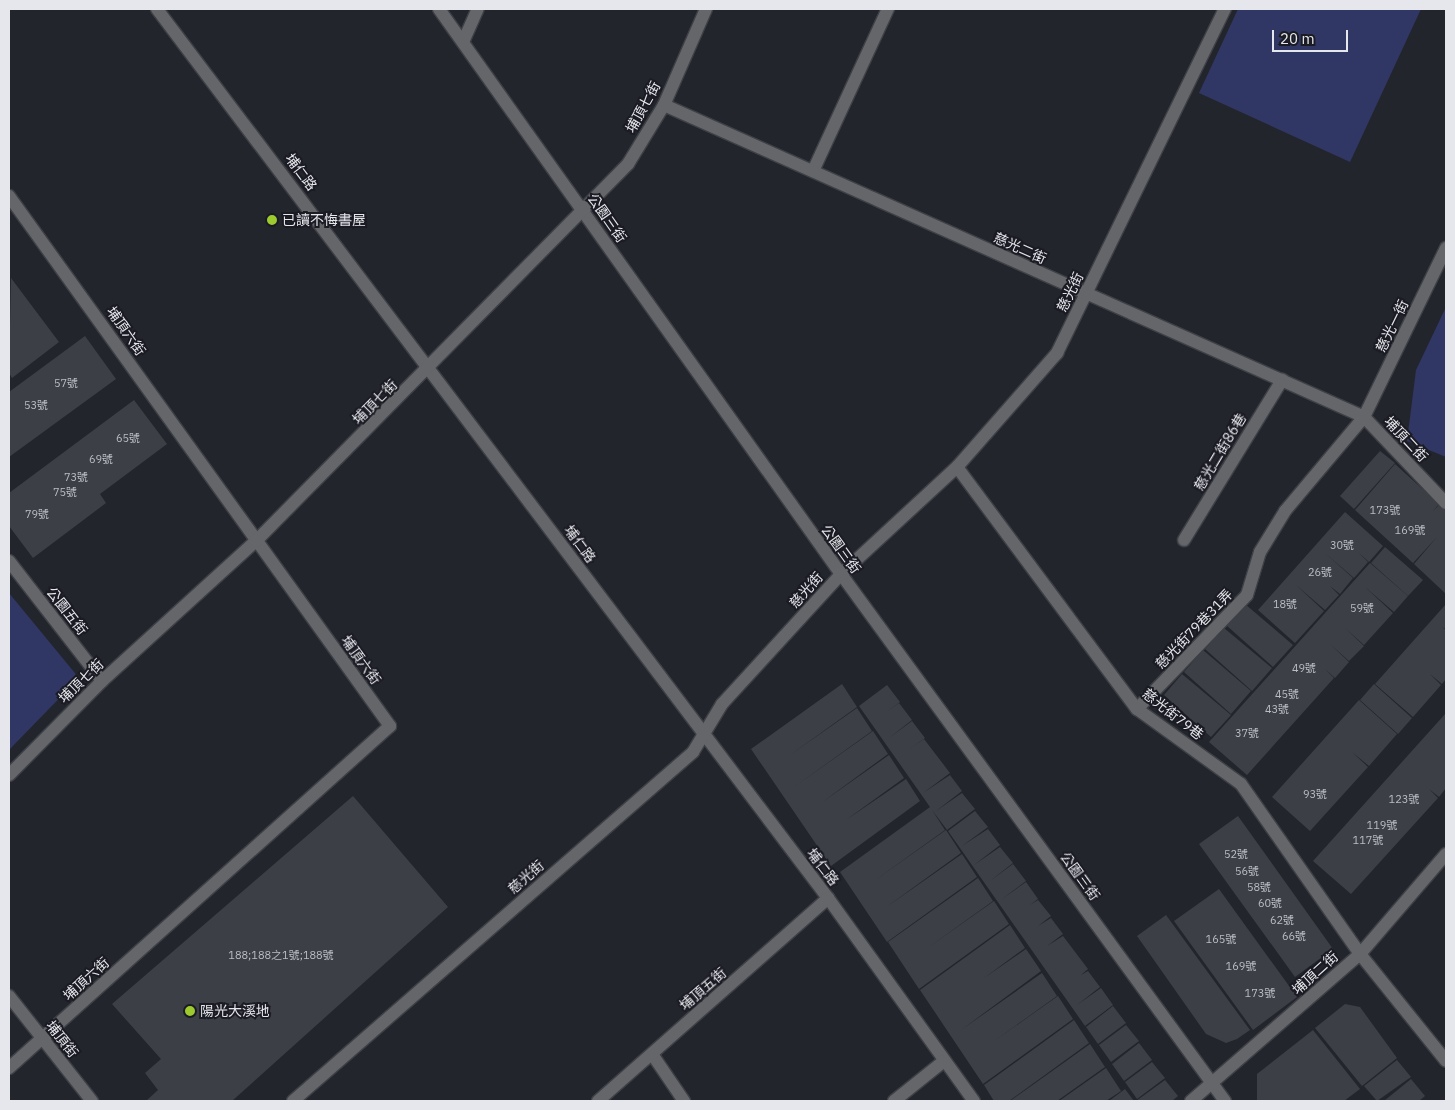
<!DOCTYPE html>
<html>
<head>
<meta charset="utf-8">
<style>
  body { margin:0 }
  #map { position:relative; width:1455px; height:1110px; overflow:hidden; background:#23252c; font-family:"IBM Plex Sans","Noto Sans TC",sans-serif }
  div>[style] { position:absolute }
  .green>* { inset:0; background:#303764 }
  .building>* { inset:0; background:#3d3f47 }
  .roads { filter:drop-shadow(1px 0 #3e4047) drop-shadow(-1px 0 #3e4047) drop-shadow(0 1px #3e4047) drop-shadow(0 -1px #3e4047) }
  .lane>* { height:12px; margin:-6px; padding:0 6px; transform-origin:6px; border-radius:6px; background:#65666a }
  .street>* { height:12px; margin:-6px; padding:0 6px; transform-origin:6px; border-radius:6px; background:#65666a }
  .dots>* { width:14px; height:14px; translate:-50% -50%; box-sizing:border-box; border:2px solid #1a1b23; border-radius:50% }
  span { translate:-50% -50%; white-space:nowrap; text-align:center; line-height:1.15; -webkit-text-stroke:4px #1a1b23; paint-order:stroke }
  .number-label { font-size:11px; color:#bbbdc3 }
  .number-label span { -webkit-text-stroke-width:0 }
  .street-label { font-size:14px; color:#e5e7ec }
  .poi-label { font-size:14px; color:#e5e7ec }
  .left { translate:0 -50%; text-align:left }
  .frame { position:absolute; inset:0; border:10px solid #e5e7ec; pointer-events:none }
  .scale { position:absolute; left:1272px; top:30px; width:76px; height:22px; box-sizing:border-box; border:2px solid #e5e7ec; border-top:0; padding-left:6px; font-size:15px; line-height:18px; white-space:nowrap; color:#e5e7ec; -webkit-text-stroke:4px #1a1b23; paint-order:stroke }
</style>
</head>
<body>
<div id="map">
  <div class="green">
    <div style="clip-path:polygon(1238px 9px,1421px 9px,1350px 162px,1199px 93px)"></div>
    <div style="clip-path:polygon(1446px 307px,1446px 457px,1407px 441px,1416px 370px)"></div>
    <div style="clip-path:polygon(9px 593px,79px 678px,9px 750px)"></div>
  </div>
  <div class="building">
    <div style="clip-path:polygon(11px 278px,59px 342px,12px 378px,9px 373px)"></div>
    <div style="clip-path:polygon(85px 336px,116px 379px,9px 457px,9px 392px)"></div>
    <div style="clip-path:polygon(134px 400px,167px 444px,100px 494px,106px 503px,33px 558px,9px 526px,9px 493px)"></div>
    <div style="clip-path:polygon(1380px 451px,1395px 463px,1354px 509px,1340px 496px)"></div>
    <div style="clip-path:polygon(1395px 464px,1439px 504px,1433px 511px,1439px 505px,1446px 511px,1446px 594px,1414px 564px,1437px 537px,1413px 563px,1355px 510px)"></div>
    <div style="clip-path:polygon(1345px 512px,1383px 546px,1369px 562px,1359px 553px,1368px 562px,1354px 578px,1325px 553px,1353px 578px,1340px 594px,1330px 586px,1339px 595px,1325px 610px,1296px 585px,1324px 611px,1295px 643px,1258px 610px)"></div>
    <div style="clip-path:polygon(1385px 547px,1423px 580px,1408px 596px,1371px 563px)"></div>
    <div style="clip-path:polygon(1370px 563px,1408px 596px,1394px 612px,1365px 587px,1393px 613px,1364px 645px,1345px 628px,1364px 646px,1349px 661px,1330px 644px,1349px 662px,1335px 678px,1325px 669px,1334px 678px,1247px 775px,1209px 742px)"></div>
    <div style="clip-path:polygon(1245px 604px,1293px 645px,1273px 667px,1226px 625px)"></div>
    <div style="clip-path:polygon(1446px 604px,1446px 629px,1442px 627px,1446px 630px,1446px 679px,1442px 684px,1430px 674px,1441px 685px,1413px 717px,1375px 684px)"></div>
    <div style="clip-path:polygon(1224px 628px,1272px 668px,1252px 691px,1205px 649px)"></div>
    <div style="clip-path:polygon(1203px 650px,1251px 691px,1231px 714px,1184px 672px)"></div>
    <div style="clip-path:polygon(1182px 674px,1231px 715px,1211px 737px,1164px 695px)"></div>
    <div style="clip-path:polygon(842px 684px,857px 707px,790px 755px,857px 708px,872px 731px,794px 787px,873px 731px,888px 754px,821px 803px,889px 755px,904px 778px,846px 820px,906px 779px,920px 801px,831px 866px,751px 749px)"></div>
    <div style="clip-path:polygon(1374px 684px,1412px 718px,1398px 734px,1360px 700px)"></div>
    <div style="clip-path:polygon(887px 685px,900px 702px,886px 712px,899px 703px,912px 720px,889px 738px,912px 721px,925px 738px,908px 750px,924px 739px,950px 773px,923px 793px,950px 775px,962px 791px,936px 811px,962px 793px,975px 809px,947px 830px,932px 810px,945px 830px,874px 881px,946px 830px,961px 853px,885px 908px,962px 854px,977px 877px,887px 942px,840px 872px,930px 807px,859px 706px)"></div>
    <div style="clip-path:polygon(1359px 700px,1397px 734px,1369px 766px,1352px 752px,1368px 767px,1310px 831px,1272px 797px)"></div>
    <div style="clip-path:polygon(1446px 713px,1446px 788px,1439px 797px,1429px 789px,1438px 798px,1351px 894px,1313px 861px)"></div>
    <div style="clip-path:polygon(353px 796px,448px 907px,232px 1101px,146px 1101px,158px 1090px,145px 1073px,161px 1059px,112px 1004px)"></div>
    <div style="clip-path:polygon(975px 811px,988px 827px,962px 846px,988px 829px,1000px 845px,974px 865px,1000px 847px,1013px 863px,990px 881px,1013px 864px,1026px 881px,1002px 899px,1026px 882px,1038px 899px,1030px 905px,1038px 900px,1051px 916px,1038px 926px,1051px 918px,1063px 934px,1047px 946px,1063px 936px,1088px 969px,1081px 975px,1088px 971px,1100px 987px,1077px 1005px,1101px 988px,1113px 1005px,1085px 1026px,948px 831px)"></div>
    <div style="clip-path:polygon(1238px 816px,1333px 949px,1295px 977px,1199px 844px)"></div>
    <div style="clip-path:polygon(978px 878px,993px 901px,926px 949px,994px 901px,1009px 924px,919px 989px,888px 942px)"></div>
    <div style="clip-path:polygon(1219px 889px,1297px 997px,1253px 1030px,1174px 921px)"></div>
    <div style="clip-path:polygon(1166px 915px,1250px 1030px,1237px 1039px,1226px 1043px,1206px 1034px,1137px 936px)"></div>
    <div style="clip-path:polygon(1010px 925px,1025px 948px,984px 978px,1026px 949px,1041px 971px,961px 1030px,1042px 973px,1057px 996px,990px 1044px,1058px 996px,1073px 1019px,983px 1084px,920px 990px)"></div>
    <div style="clip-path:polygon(1345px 1004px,1360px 1007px,1397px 1058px,1362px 1086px,1315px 1028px)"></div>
    <div style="clip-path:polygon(1113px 1006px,1126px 1023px,1098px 1044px,1086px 1027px)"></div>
    <div style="clip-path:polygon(1074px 1020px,1089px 1043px,1009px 1101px,994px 1101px,984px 1085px)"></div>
    <div style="clip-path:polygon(1126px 1025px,1139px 1041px,1111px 1062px,1099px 1045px)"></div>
    <div style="clip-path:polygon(1313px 1030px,1360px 1089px,1344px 1101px,1257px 1101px,1257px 1074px)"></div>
    <div style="clip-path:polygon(1139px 1043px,1152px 1060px,1124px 1081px,1112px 1064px)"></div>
    <div style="clip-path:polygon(1090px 1044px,1105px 1067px,1057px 1101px,1010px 1101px)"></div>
    <div style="clip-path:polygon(1397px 1060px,1411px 1077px,1377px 1101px,1364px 1086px)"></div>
    <div style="clip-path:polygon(1152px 1062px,1165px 1078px,1137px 1099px,1125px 1082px)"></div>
    <div style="clip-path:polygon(1106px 1068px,1121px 1091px,1106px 1101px,1059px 1101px)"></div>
    <div style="clip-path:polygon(1411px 1079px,1425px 1096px,1419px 1101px,1384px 1101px)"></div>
    <div style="clip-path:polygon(1165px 1080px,1178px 1096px,1172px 1101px,1136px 1101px)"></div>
    <div style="clip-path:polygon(1125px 1089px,1134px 1101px,1109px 1101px)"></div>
  </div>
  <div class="roads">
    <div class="lane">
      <div style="left:813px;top:171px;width:179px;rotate:-65.2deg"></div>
      <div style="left:1184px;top:540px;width:188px;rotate:-58.5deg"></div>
    </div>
    <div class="street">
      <div style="left:157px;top:9px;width:1114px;rotate:52.96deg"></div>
      <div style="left:828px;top:898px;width:250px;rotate:54.3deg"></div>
      <div style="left:439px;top:9px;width:693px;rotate:54.57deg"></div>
      <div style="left:841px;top:574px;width:652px;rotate:53.92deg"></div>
      <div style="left:463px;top:42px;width:36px;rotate:-66deg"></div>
      <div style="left:664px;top:105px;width:766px;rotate:24.02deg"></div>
      <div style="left:1364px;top:417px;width:119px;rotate:46.4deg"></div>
      <div style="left:9px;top:196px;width:653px;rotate:54.29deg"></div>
      <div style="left:390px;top:726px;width:512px;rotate:138.09deg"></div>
      <div style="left:957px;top:467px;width:302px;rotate:53.4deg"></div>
      <div style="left:1137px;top:709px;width:128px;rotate:35.8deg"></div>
      <div style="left:1241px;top:784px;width:208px;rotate:55deg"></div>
      <div style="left:1360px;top:954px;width:137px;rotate:51.2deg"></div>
      <div style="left:9px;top:561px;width:152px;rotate:52.2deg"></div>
      <div style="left:1137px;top:709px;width:158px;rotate:-46deg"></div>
      <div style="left:1247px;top:595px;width:45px;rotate:-73.2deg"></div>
      <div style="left:1260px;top:552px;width:48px;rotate:-58.6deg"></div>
      <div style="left:1285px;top:511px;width:123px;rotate:-50deg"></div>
      <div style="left:1364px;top:417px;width:188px;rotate:-64.1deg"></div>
      <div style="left:9px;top:775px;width:132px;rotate:-45.3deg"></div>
      <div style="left:102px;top:681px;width:208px;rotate:-42.3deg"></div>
      <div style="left:256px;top:541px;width:530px;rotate:-45.38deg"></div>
      <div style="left:628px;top:164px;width:69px;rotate:-58.6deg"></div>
      <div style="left:664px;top:105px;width:105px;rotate:-66.4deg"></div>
      <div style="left:9px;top:996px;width:134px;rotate:51.7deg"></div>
      <div style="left:652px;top:1054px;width:57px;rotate:55.8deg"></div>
      <div style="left:293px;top:1101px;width:531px;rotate:-41.1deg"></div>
      <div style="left:693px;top:752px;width:56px;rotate:-58.9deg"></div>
      <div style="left:722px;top:704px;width:176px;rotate:-47.5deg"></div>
      <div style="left:841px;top:574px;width:158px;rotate:-42.7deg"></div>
      <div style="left:957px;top:467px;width:152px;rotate:-48.7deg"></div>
      <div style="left:1057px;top:353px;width:383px;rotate:-64deg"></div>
      <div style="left:598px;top:1101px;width:307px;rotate:-41.4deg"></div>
      <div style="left:894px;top:1101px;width:64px;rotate:-38.7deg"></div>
      <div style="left:1191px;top:1101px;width:224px;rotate:-41deg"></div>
      <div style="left:1360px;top:954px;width:132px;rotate:-49.3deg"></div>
    </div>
  </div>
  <div class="dots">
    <div style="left:272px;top:220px;background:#9dca2f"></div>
    <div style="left:190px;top:1011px;background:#9dca2f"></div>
  </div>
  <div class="number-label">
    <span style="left:66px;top:383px">57號</span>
    <span style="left:36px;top:405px">53號</span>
    <span style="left:128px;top:438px">65號</span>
    <span style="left:101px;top:459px">69號</span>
    <span style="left:76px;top:477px">73號</span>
    <span style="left:65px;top:492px">75號</span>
    <span style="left:1385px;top:510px">173號</span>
    <span style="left:37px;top:514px">79號</span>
    <span style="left:1410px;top:530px">169號</span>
    <span style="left:1342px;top:545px">30號</span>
    <span style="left:1320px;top:572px">26號</span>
    <span style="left:1285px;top:604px">18號</span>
    <span style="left:1362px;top:608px">59號</span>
    <span style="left:1304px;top:668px">49號</span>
    <span style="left:1287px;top:694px">45號</span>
    <span style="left:1277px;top:709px">43號</span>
    <span style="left:1247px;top:733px">37號</span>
    <span style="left:1315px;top:794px">93號</span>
    <span style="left:1404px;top:799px">123號</span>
    <span style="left:1382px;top:825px">119號</span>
    <span style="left:1368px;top:840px">117號</span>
    <span style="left:1236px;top:854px">52號</span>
    <span style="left:1247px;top:871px">56號</span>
    <span style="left:1259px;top:887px">58號</span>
    <span style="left:1270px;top:903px">60號</span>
    <span style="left:1282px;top:920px">62號</span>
    <span style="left:1294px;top:936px">66號</span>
    <span style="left:1221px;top:939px">165號</span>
    <span style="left:281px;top:955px">188;188之1號;188號</span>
    <span style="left:1241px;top:966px">169號</span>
    <span style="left:1260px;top:993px">173號</span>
  </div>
  <div class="street-label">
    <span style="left:643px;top:107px;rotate:-61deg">埔頂七街</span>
    <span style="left:301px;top:172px;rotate:53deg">埔仁路</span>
    <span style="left:607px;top:218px;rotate:55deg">公園三街</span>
    <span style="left:1020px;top:248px;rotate:24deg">慈光二街</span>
    <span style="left:1070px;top:292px;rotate:-64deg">慈光街</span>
    <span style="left:1392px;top:326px;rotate:-64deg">慈光一街</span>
    <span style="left:126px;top:331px;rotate:55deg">埔頂六街</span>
    <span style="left:375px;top:402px;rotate:-45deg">埔頂七街</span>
    <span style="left:1406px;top:439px;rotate:47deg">埔頂二街</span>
    <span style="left:1220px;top:452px;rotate:-59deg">慈光二街86巷</span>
    <span style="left:580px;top:544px;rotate:53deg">埔仁路</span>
    <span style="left:841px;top:549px;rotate:54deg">公園三街</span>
    <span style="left:806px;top:590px;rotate:-48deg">慈光街</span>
    <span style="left:67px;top:611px;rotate:52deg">公園五街</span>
    <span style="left:1194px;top:629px;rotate:-46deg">慈光街79巷31弄</span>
    <span style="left:361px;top:660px;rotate:54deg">埔頂六街</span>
    <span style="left:81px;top:681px;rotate:-44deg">埔頂七街</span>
    <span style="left:1173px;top:714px;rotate:38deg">慈光街79巷</span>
    <span style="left:823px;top:867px;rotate:52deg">埔仁路</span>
    <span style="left:1080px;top:876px;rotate:54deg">公園三街</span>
    <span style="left:526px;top:877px;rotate:-41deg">慈光街</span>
    <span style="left:1315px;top:973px;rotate:-42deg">埔頂二街</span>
    <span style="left:86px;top:979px;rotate:-42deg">埔頂六街</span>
    <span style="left:703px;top:989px;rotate:-41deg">埔頂五街</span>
    <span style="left:62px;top:1039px;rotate:52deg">埔頂街</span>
  </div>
  <div class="poi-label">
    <span class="left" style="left:282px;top:220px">已讀不悔書屋</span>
    <span class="left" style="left:200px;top:1011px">陽光大溪地</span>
  </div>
  <div class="frame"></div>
  <div class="scale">20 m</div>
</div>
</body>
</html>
